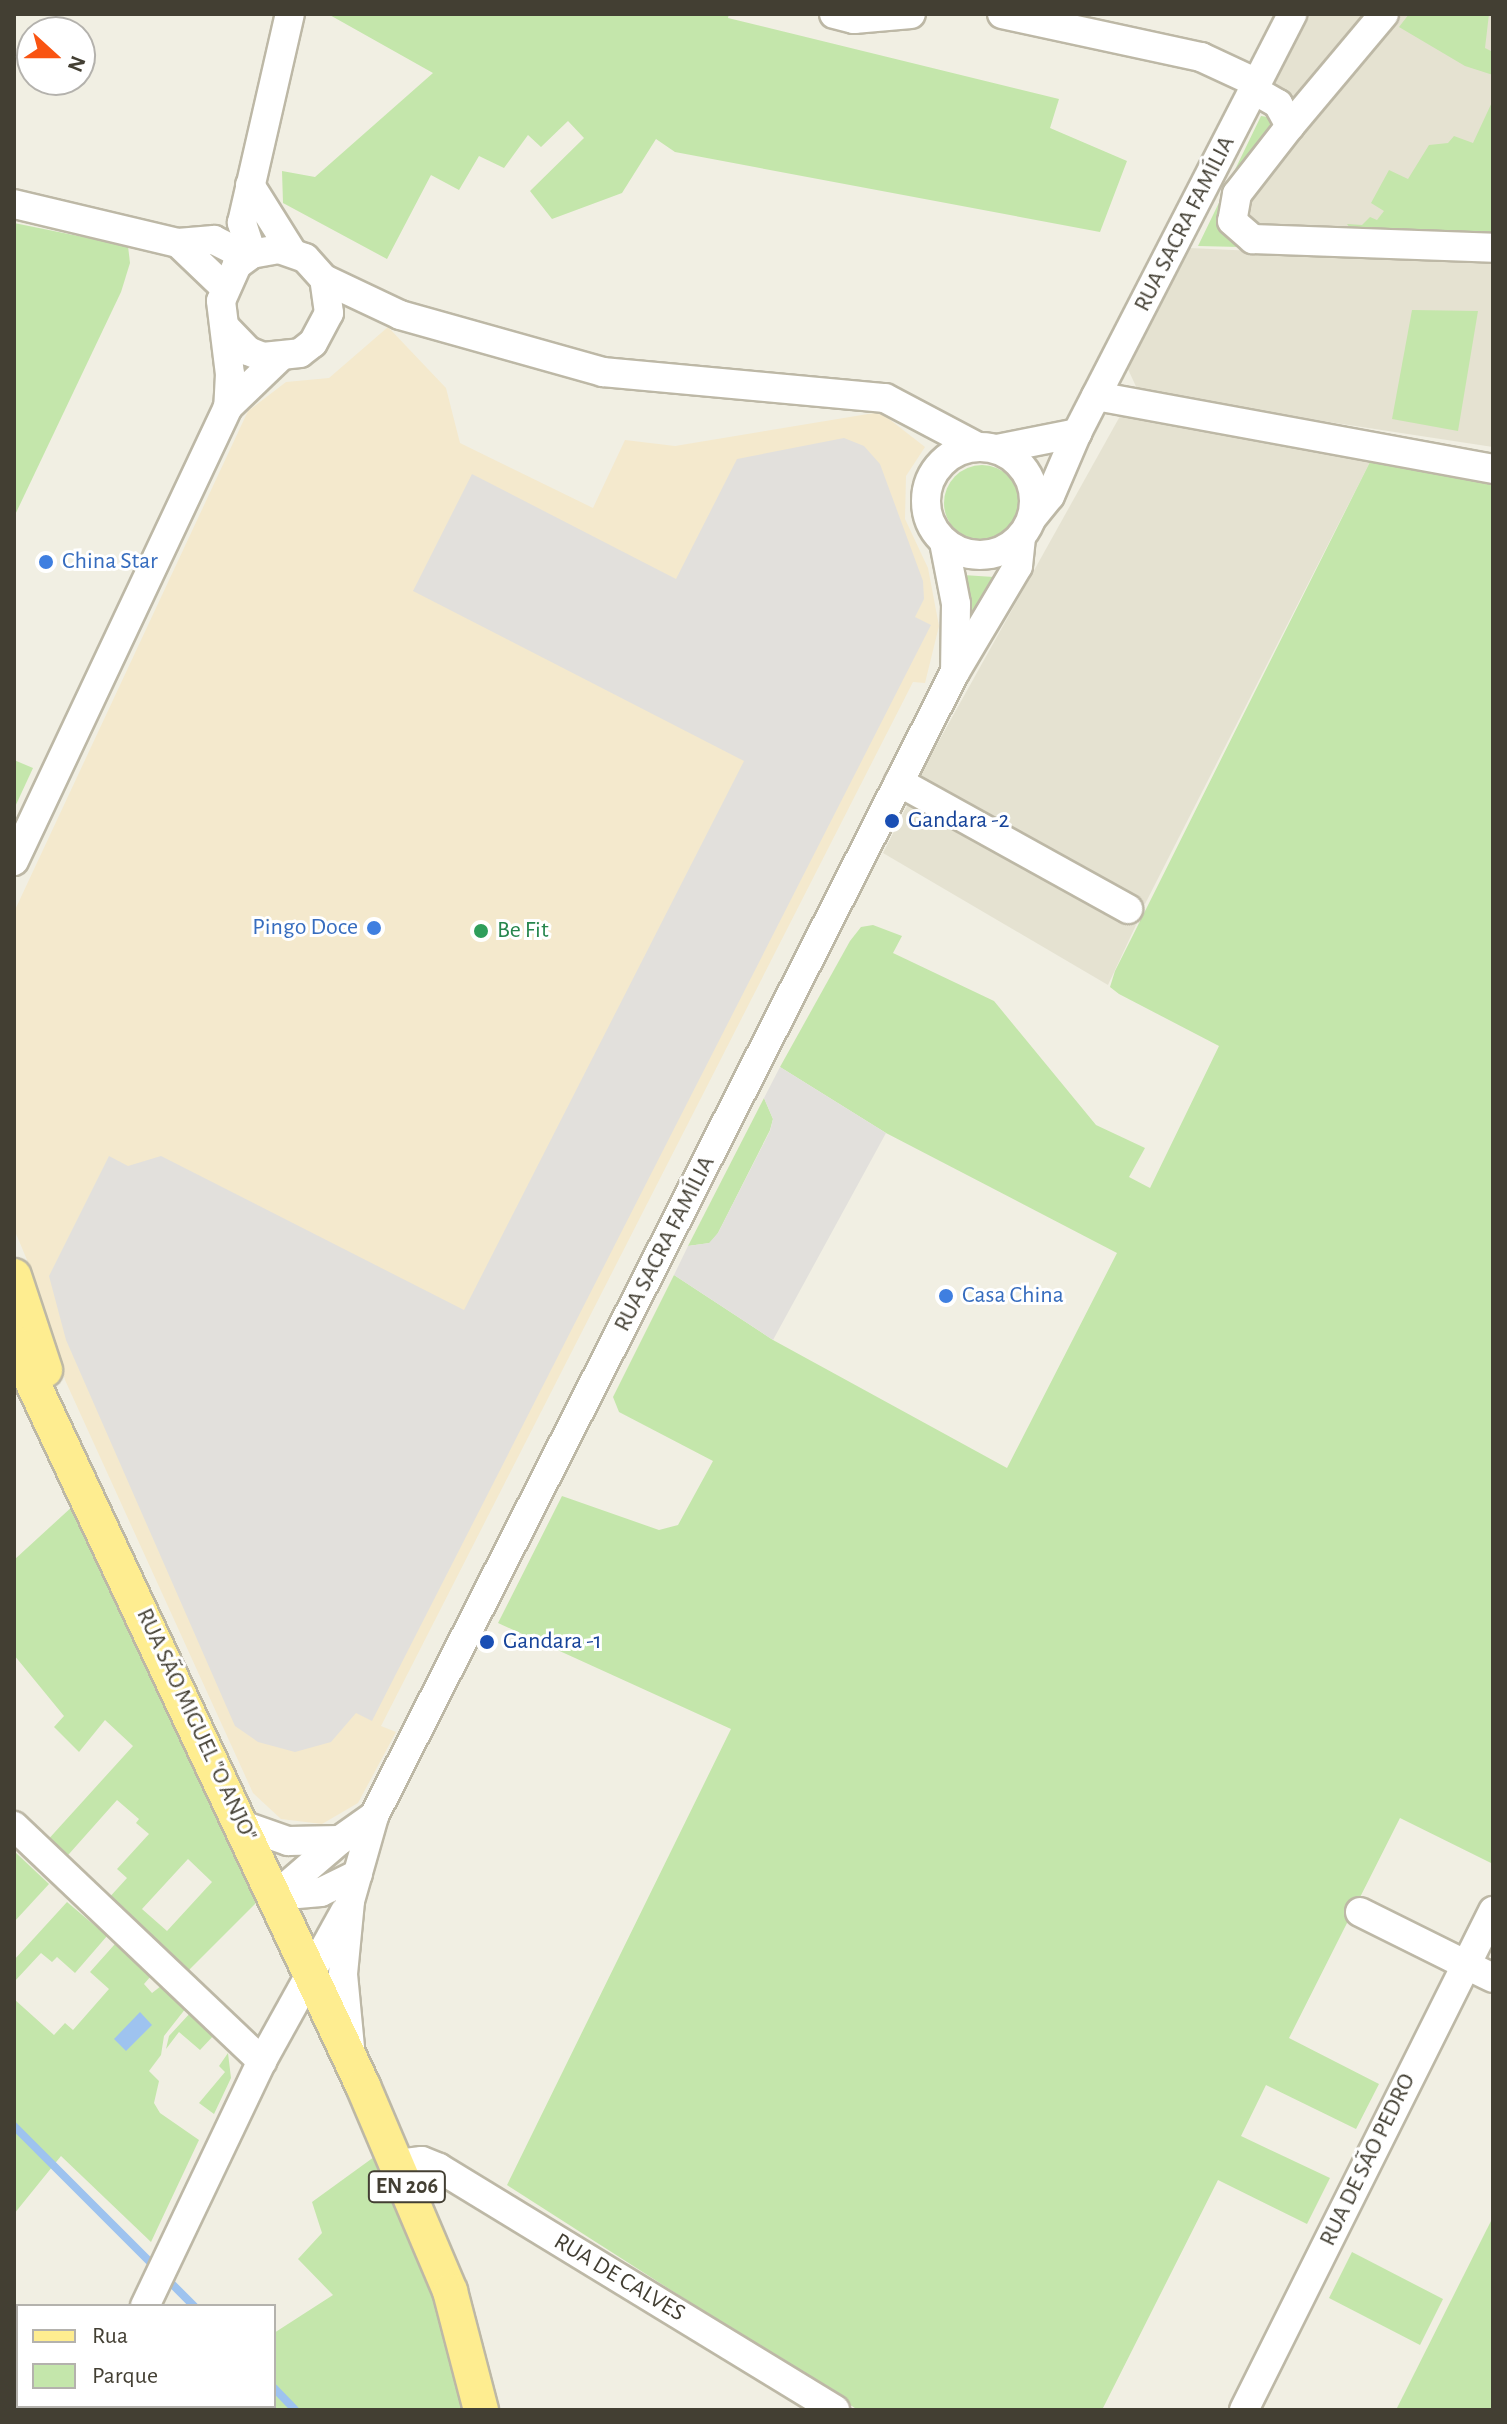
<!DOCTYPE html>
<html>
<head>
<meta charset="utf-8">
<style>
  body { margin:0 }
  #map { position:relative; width:1507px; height:2424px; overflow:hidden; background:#f1efe3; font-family:"Alegreya Sans",sans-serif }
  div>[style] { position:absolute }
  .residential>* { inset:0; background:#e5e2d1 }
  .commercial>* { inset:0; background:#f4e9cd }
  .green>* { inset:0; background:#c4e6ab }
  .round { border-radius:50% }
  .parking>* { inset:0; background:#e2e0dc }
  .water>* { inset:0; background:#9ec3ef }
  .stream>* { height:8px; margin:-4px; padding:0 4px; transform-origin:4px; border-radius:4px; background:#9ec3ef }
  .roads { filter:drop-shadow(2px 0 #bdb8a6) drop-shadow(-2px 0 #bdb8a6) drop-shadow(0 2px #bdb8a6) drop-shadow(0 -2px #bdb8a6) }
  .minor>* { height:28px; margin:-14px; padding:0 14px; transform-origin:14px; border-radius:14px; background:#fff }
  .minor>.ring { margin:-14px; padding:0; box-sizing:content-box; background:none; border:28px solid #fff; border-radius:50% }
  .major>* { height:34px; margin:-17px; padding:0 17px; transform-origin:17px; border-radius:17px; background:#feed90 }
  .dots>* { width:22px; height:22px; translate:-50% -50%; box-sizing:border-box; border:4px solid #fff; border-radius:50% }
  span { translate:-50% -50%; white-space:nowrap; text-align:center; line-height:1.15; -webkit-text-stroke:6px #fff; paint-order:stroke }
  .shield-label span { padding:2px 6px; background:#fff; border:2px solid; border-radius:6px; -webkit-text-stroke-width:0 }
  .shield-label { font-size:22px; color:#433f33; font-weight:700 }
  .street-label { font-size:24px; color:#433f33 }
  .shop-label { font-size:24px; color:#366cbe }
  .left { translate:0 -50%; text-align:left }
  .right { translate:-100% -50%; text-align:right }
  .transit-label { font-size:24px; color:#164399 }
  .leisure-label { font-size:24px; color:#27864d }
  .frame { position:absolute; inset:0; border:16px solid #433f33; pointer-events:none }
  .legend { position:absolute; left:16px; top:2304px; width:260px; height:104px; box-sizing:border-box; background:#fff; border:2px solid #b4b2ad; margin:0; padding:10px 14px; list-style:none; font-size:24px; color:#433f33 }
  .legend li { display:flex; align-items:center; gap:16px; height:40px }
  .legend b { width:40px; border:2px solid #b4b2ad }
  .north { position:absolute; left:16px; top:16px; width:80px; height:80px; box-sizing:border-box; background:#fff; border:2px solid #b4b2ad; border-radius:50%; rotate:111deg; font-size:22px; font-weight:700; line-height:32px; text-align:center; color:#433f33 }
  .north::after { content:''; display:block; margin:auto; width:28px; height:36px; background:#f95412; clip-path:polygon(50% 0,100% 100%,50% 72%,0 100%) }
</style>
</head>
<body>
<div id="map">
  <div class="residential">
    <div style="clip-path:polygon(1309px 14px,1376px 14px,1295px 111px,1274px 84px)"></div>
    <div style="clip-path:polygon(1402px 14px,1493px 14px,1493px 239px,1271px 235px,1250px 222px,1247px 202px)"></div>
    <div style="clip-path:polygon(1189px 248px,1493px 262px,1493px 447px,1139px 393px,1127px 367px)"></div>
    <div style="clip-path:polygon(1124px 409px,1371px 460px,1145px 904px,916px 782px)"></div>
    <div style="clip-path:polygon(910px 800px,1136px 925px,1108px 985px,883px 853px)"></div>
  </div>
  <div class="commercial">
    <div style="clip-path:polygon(388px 327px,446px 388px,460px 443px,593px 508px,625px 440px,675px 446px,880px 412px,925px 447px,906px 476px,905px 519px,928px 568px,939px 626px,925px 683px,913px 682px,381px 1726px,396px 1732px,358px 1803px,322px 1824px,281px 1819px,253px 1793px,65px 1380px,38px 1286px,14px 1229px,14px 912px,248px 411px,286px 382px,329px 378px)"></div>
  </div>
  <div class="green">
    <div style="clip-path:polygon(328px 14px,729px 14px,728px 18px,1059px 99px,1050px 128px,1127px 161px,1100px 232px,675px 152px,656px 139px,622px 193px,552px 219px,530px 191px,584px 138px,568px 121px,541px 147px,528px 135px,504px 168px,479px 156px,459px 190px,431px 175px,387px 259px,283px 203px,282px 171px,315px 177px,433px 73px)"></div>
    <div style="clip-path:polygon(1409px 14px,1489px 14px,1485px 48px,1493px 52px,1493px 75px,1465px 66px,1399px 27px)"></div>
    <div style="clip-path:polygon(1493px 100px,1493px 236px,1353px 232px,1347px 224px,1362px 225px,1370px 217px,1377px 220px,1384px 211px,1371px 203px,1389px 170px,1408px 179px,1429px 145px,1448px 143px,1454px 136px,1473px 143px)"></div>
    <div style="clip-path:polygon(1270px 111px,1277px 121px,1251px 162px,1240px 247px,1198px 246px,1261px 116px,1268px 117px)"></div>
    <div style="clip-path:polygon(14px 223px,128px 246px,130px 263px,121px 292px,14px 517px)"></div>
    <div style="clip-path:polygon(1412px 310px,1478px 311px,1458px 431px,1392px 419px)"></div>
    <div style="clip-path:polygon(1371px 460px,1493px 485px,1493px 1859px,1491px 1863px,1400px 1818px,1289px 2038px,1379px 2084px,1356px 2129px,1266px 2085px,1241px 2136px,1330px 2178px,1307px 2224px,1218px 2180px,1102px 2410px,858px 2410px,507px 2185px,731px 1729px,498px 1623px,562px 1496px,659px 1530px,678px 1525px,713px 1461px,619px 1412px,613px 1397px,674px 1275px,773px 1340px,1007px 1468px,1117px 1253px,886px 1133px,780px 1067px,850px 941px,861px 927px,873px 925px,902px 936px,893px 953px,994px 1001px,1096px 1125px,1145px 1148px,1129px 1177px,1150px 1188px,1219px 1046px,1119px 994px,1110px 987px,1115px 971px)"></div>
    <div class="round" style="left:944px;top:465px;width:76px;height:76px"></div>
    <div style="clip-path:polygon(963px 575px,994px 577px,975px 620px,970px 617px)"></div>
    <div style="clip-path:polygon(14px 760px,33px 768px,14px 809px)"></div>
    <div style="clip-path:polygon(764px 1098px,773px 1119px,770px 1130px,718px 1233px,710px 1243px,688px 1246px)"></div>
    <div style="clip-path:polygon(evenodd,74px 1505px,256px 1903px,186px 1973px,107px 1900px,127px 1878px,117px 1869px,149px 1834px,136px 1823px,139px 1819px,117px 1800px,61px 1863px,45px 1843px,133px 1746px,105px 1720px,79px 1752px,54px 1727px,64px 1716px,14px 1655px,14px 1560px,74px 1505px,188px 1859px,212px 1882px,167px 1931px,142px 1909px,188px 1859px)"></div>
    <div style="clip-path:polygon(14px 1851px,49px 1884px,14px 1922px)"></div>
    <div style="clip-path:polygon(67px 1902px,107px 1936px,75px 1973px,57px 1957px,52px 1962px,41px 1953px,14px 1982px,14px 1960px)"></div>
    <div style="clip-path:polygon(115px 1944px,151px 1976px,144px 1984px,152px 1993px,161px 1986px,186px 2008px,164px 2036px,161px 2055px,149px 2071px,159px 2081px,154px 2103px,160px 2113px,199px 2140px,151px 2242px,61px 2156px,14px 2214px,14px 1999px,54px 2035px,65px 2023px,73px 2030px,109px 1989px,90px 1972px)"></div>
    <div style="clip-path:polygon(192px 2011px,216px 2033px,200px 2050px,179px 2032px,166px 2049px,169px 2036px)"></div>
    <div style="clip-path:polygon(228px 2053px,231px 2078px,214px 2114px,199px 2103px,225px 2072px,219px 2066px)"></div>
    <div style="clip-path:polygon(374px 2157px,427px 2273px,463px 2410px,97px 2410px,274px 2406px,274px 2333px,333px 2295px,298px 2259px,322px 2233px,312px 2202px)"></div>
    <div style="clip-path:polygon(1493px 2217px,1493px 2410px,1396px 2410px)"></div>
    <div style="clip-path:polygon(1352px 2252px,1443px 2299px,1420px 2345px,1329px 2298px)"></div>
  </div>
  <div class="parking">
    <div style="clip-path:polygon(844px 438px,864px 446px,880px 464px,923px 581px,924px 599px,915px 617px,931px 625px,372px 1721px,356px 1713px,331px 1742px,295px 1752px,258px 1742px,235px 1726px,66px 1340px,49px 1276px,109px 1156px,128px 1166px,161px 1156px,464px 1310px,744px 761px,413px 591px,472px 474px,676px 579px,737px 459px)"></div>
    <div style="clip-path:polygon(780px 1067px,886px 1133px,773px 1340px,674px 1275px,688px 1246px,709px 1243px,718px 1233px,770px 1131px,773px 1119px,764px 1098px)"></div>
  </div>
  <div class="water">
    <div style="clip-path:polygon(140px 2012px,152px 2025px,126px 2051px,114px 2039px)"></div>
  </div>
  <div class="stream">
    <div style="left:14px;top:2126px;width:255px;rotate:45deg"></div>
    <div style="left:274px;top:2388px;width:30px;rotate:46deg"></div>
  </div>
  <div class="roads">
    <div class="minor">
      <div style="left:834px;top:14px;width:21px;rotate:14deg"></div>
      <div style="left:854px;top:19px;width:57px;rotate:-5deg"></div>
      <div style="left:1002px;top:14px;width:204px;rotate:12.2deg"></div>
      <div style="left:1201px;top:57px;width:62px;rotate:24.9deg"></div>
      <div style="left:1254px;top:90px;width:28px;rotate:30deg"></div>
      <div style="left:1278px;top:104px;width:25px;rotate:61deg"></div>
      <div style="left:1290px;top:126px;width:86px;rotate:127.9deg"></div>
      <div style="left:1237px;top:194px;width:27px;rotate:100deg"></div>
      <div style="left:1232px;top:221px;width:28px;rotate:41deg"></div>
      <div style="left:1253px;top:239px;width:240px;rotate:2.1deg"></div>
      <div style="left:1290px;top:126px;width:146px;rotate:-50deg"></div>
      <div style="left:250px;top:185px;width:79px;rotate:57.9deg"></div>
      <div style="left:14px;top:204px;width:169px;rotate:13.4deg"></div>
      <div style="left:178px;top:243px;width:36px;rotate:-5deg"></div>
      <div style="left:214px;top:240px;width:37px;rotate:27deg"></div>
      <div style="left:178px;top:243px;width:64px;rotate:43.7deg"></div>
      <div style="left:252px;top:254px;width:33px;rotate:-108deg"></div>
      <div style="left:242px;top:223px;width:214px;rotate:-77.1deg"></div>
      <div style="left:324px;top:279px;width:84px;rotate:25.3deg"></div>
      <div style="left:400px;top:315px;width:211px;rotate:15.7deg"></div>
      <div style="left:603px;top:372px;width:283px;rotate:5.3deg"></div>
      <div style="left:885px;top:398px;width:103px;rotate:27.8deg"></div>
      <div style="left:226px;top:328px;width:32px;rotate:46deg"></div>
      <div style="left:248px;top:351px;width:16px;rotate:22deg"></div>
      <div style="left:263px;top:357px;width:37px;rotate:-6deg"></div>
      <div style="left:300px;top:353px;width:16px;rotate:-38deg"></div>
      <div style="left:313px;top:343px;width:34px;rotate:-62deg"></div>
      <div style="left:329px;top:313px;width:34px;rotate:-98deg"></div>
      <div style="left:324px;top:279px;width:28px;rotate:-132deg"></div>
      <div style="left:305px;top:258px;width:28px;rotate:-161deg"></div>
      <div style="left:279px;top:249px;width:27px;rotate:170deg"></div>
      <div style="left:252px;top:254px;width:19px;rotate:144deg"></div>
      <div style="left:237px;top:265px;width:39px;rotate:114deg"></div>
      <div style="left:221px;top:301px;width:74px;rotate:83deg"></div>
      <div style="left:230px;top:374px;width:33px;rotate:93deg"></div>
      <div style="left:1096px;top:396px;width:404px;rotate:10.4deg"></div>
      <div class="ring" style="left:926px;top:447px;width:80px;height:80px"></div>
      <div style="left:997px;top:449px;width:82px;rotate:-11.3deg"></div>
      <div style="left:1032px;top:518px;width:28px;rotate:-51deg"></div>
      <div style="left:1050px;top:496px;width:69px;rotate:-66.8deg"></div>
      <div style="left:1077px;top:433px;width:471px;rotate:-62.8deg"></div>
      <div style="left:944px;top:542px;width:63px;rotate:79deg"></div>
      <div style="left:956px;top:604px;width:68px;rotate:90.8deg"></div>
      <div style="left:899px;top:782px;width:262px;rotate:29deg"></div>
      <div style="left:14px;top:861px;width:502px;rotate:-64.76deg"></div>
      <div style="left:228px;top:407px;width:71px;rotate:-43.9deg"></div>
      <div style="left:242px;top:1825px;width:49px;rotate:19.2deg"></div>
      <div style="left:288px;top:1841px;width:52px;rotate:-1.1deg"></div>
      <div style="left:340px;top:1840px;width:42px;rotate:-35.2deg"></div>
      <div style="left:14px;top:1826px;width:342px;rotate:43.5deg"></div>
      <div style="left:275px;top:1896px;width:46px;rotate:-5deg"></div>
      <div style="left:321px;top:1892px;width:41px;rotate:-25.9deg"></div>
      <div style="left:275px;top:1896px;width:86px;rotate:-40.7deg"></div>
      <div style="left:1360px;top:1912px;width:148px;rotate:26.4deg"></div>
      <div style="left:350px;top:2047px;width:73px;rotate:-95.5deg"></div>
      <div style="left:343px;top:1974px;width:73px;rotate:-84.5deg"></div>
      <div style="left:350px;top:1901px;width:88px;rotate:-74.2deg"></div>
      <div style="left:374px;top:1816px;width:1283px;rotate:-63.08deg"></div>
      <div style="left:955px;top:672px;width:123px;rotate:-59.3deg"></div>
      <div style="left:1018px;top:566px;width:30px;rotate:-84deg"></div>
      <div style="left:397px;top:2164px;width:25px;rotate:-7deg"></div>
      <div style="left:422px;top:2161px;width:18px;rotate:22deg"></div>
      <div style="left:439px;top:2168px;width:464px;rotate:31.4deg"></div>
      <div style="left:145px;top:2306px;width:272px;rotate:-64.5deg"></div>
      <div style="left:262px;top:2061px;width:171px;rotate:-61deg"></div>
      <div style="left:82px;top:2410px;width:5px;rotate:-53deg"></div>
      <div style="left:1244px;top:2410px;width:558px;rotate:-63.48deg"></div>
    </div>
    <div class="major">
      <div style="left:14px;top:1276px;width:99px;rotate:71.7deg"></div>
      <div style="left:14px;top:1343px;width:821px;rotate:64.84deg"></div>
      <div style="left:363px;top:2086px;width:223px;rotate:67deg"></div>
      <div style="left:450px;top:2291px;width:123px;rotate:75.4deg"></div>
    </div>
  </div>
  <div class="dots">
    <div style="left:46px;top:562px;background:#3f7fe0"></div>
    <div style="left:892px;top:821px;background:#1a4fb4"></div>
    <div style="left:374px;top:928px;background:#3f7fe0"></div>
    <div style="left:481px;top:931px;background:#2e9e5b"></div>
    <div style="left:946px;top:1296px;background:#3f7fe0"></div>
    <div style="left:487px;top:1642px;background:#1a4fb4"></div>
  </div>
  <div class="shield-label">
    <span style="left:407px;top:2187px">EN 206</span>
  </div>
  <div class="street-label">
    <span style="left:1185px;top:224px;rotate:-63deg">RUA SACRA FAMÍLIA</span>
    <span style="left:665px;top:1244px;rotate:-63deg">RUA SACRA FAMÍLIA</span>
    <span style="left:196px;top:1725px;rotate:65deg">RUA SÃO MIGUEL "O ANJO"</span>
    <span style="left:1368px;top:2160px;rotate:-64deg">RUA DE SÃO PEDRO</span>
    <span style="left:619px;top:2278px;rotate:31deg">RUA DE CALVES</span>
  </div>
  <div class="shop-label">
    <span class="left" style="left:62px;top:562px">China Star</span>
    <span class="right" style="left:358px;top:928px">Pingo Doce</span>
    <span class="left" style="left:962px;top:1296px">Casa China</span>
  </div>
  <div class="transit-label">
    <span class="left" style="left:908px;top:821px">Gandara -2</span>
    <span class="left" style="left:503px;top:1642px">Gandara -1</span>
  </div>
  <div class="leisure-label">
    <span class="left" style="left:497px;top:931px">Be Fit</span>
  </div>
  <div class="frame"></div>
  <ul class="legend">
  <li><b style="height:10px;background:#feed90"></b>Rua</li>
  <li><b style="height:22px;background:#c4e6ab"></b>Parque</li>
  </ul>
  <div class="north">N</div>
</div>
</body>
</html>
